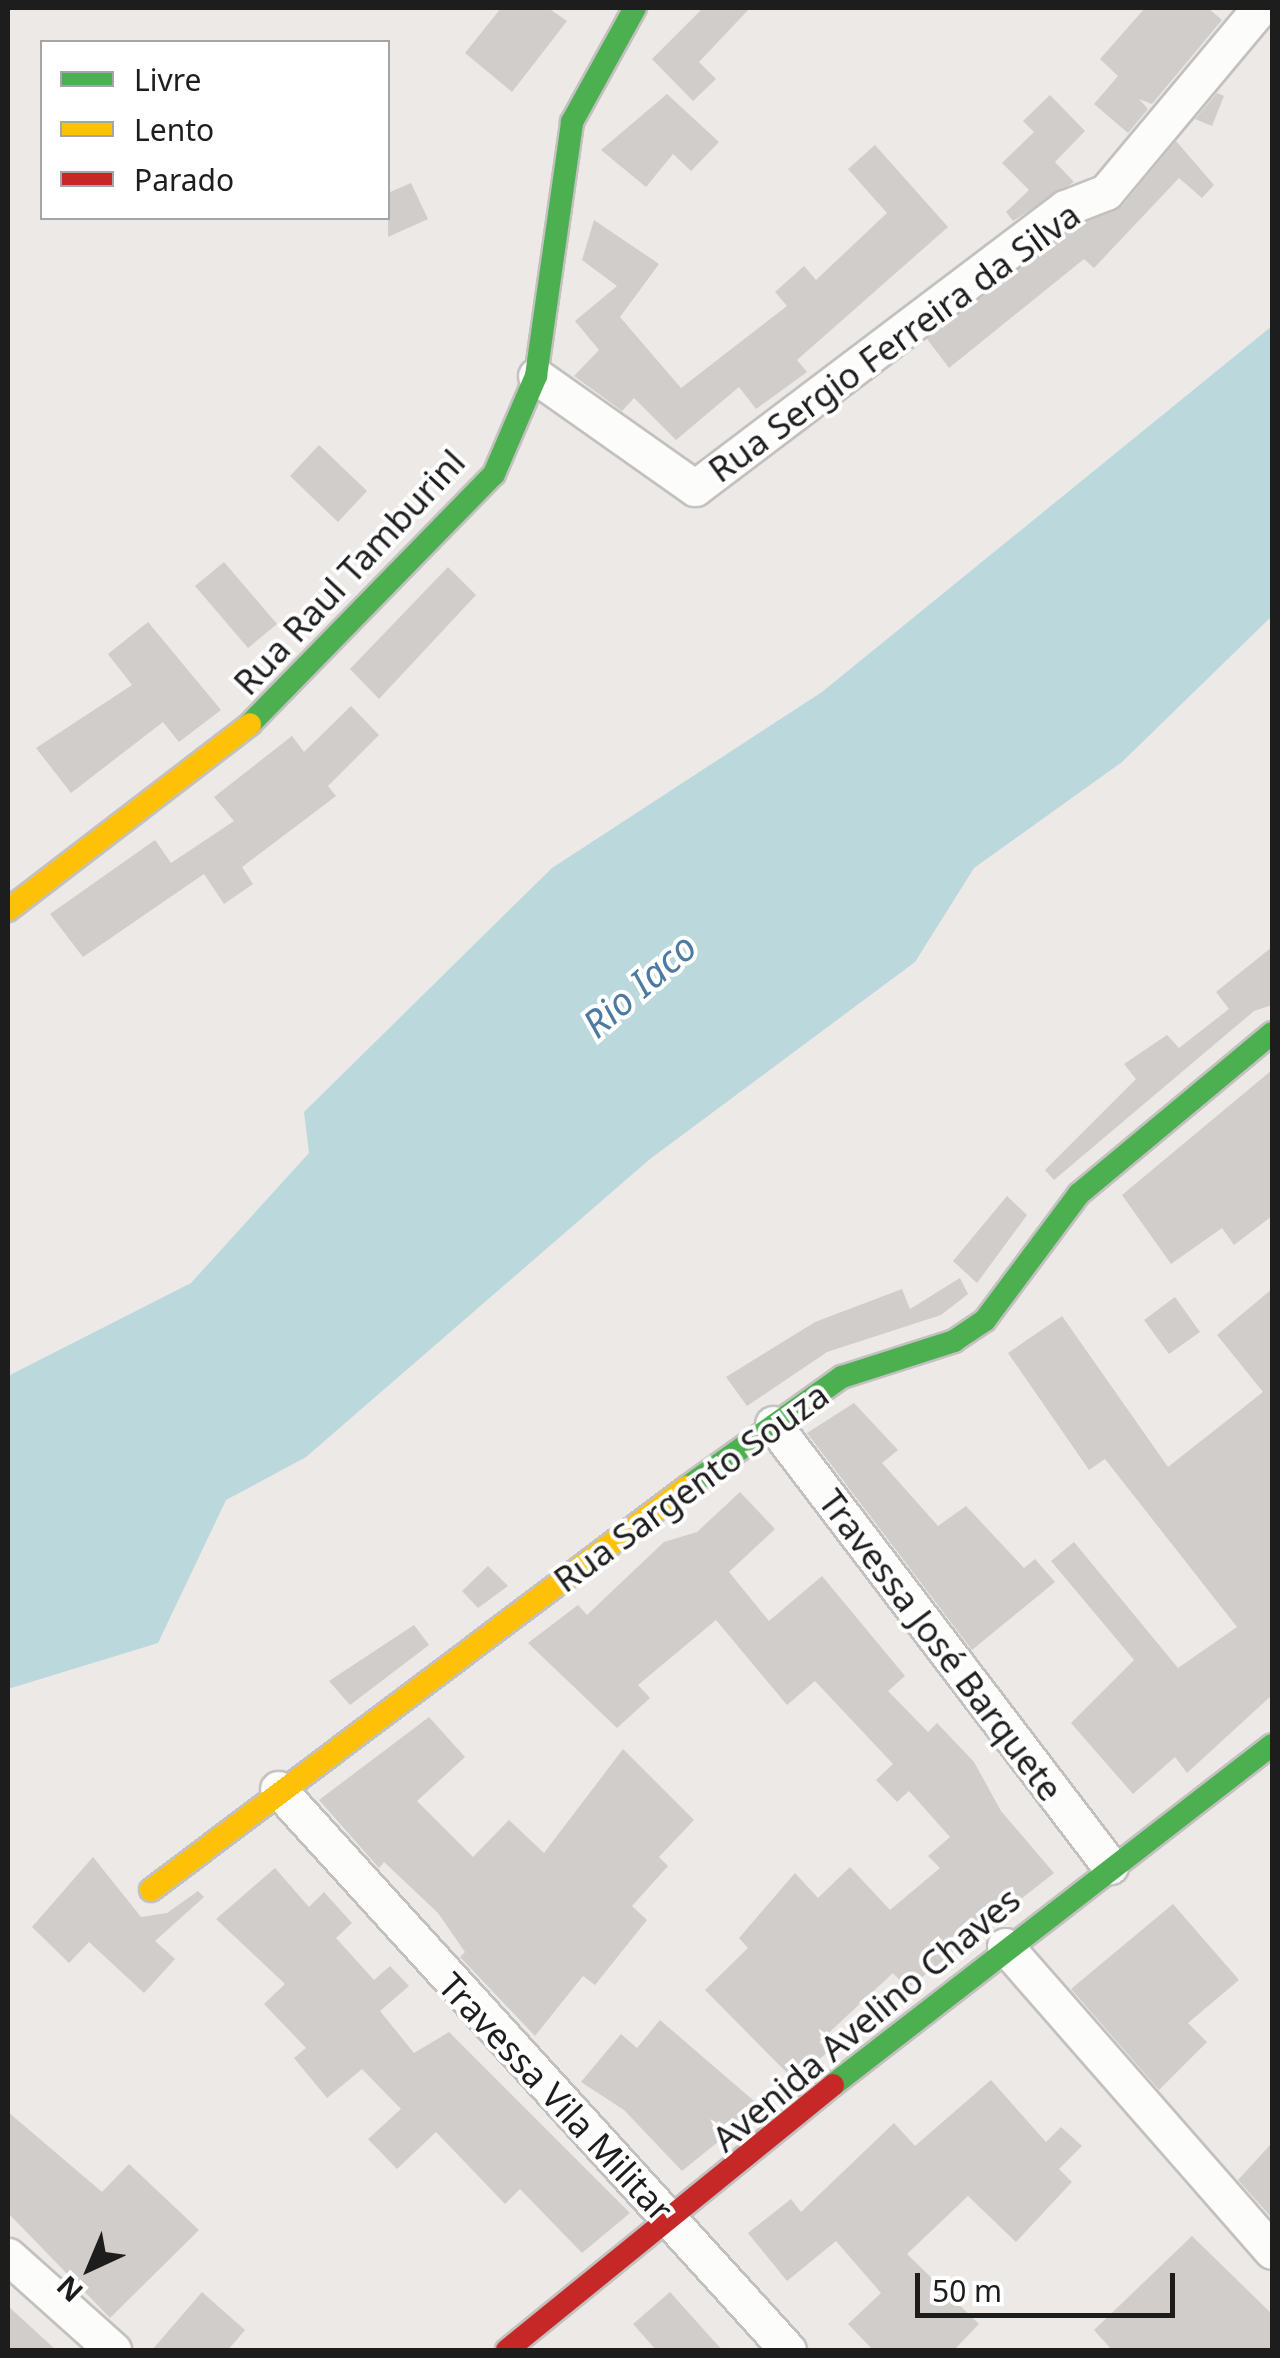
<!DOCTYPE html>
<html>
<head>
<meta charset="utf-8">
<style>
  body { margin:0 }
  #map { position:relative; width:1280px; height:2358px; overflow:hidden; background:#ece9e6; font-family:"Noto Sans",sans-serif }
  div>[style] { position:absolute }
  .water>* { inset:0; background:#bbd8dd }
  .building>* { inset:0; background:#d0cdcb }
  .roads { filter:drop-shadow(2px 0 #c3c1c0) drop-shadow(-2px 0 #c3c1c0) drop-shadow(0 2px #c3c1c0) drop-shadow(0 -2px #c3c1c0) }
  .street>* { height:35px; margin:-17.5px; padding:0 17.5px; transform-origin:17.5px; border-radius:17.5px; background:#fcfcfb }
  .fast>* { height:22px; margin:-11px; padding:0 11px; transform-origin:11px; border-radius:11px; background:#4caf50 }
  .slow>* { height:22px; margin:-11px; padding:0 11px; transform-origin:11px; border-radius:11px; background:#ffc107 }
  .jam>* { height:22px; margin:-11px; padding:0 11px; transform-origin:11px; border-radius:11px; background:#c62828 }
  span { translate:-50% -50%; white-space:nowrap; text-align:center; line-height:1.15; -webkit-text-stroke:8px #fff; paint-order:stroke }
  .street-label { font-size:35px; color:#1d1d1d }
  .water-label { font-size:38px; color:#4c7aa0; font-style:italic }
  .frame { position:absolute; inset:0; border:10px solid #1d1d1d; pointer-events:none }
  .legend { position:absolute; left:40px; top:40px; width:350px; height:180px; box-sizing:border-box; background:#fff; border:2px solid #a5a5a5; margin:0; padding:12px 18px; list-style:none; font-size:30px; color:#1d1d1d }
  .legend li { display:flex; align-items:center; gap:20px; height:50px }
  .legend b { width:50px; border:2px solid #a5a5a5 }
  .north { position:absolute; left:40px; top:2218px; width:100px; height:100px; -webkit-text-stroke:8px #fff; paint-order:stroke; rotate:224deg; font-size:28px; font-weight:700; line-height:40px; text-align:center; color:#1d1d1d }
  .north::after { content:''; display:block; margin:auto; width:35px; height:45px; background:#1d1d1d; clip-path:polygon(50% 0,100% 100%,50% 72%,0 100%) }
  .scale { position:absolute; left:915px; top:2273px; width:260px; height:45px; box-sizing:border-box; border:5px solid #1d1d1d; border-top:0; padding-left:12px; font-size:30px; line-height:35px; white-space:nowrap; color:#1d1d1d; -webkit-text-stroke:8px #fff; paint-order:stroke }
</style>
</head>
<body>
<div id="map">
  <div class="water">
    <div style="clip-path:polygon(1272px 326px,1272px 616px,1122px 762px,974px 868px,915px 962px,650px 1159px,306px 1457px,226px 1500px,158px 1643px,8px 1689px,8px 1376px,191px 1283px,309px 1153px,304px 1112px,552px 868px,822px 692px)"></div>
  </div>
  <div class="building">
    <div style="clip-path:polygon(501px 8px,548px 8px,567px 21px,512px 92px,465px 53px)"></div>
    <div style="clip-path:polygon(703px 8px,750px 8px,699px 62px,716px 79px,693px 101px,652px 59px)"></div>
    <div style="clip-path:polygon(1145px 8px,1208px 8px,1222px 20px,1152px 104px,1139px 99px,1148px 109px,1128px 133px,1094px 104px,1118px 76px,1100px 59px)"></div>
    <div style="clip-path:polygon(1217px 93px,1224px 96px,1212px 126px,1195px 119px)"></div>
    <div style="clip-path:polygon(667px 94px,719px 142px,691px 171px,673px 154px,646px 187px,601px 150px)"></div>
    <div style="clip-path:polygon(1050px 95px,1085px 131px,1055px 162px,1074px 182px,1013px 221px,1006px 212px,1029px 190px,1002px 163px,1034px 132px,1023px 121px)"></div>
    <div style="clip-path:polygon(1176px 141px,1214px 185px,1202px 198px,1179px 178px,1094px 268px,1084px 259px,949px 368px,927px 339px,1075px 227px,1122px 206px)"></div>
    <div style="clip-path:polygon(875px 145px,948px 227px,797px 360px,807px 372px,756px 409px,739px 387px,676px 440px,634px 398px,622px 411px,574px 376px,599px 350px,575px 321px,617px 286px,582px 260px,594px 220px,659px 264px,620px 317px,681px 388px,787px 306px,775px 292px,804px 266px,816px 280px,887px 213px,848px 169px)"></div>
    <div style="clip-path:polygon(411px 183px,428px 219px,388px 237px,388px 193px)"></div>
    <div style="clip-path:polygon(319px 445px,367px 491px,338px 522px,290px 476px)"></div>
    <div style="clip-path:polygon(224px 562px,277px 624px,248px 648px,195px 586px)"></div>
    <div style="clip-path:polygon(448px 567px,476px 595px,379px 699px,350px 669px)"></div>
    <div style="clip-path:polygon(148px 622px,221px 710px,179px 742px,163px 722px,71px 793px,36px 748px,132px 685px,108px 654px)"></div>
    <div style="clip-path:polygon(351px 706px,379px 735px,328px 786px,336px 796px,242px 867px,253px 884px,224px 904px,204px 874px,83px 957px,50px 914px,155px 840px,171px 863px,234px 821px,214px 797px,292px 736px,304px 752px)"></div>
    <div style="clip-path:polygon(1272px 947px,1272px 1005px,1254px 1011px,1054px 1180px,1045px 1170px,1136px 1079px,1124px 1064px,1167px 1035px,1179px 1048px,1229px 1009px,1216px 992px)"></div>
    <div style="clip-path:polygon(1272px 1070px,1272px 1216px,1234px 1245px,1222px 1228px,1171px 1264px,1122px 1195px)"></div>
    <div style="clip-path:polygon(1007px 1196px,1027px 1215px,977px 1283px,953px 1261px)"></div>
    <div style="clip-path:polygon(960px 1278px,968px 1294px,941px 1315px,827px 1352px,747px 1406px,726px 1377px,815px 1322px,902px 1289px,910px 1309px)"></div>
    <div style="clip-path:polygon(1272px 1289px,1272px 1695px,1187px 1773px,1175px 1757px,1133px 1794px,1071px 1723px,1134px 1660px,1051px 1561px,1074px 1542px,1178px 1668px,1237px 1627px,1105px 1459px,1089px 1470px,1008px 1353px,1062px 1316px,1168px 1467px,1263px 1392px,1217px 1335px)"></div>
    <div style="clip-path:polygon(1175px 1297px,1200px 1332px,1169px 1354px,1144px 1320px)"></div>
    <div style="clip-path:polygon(854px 1403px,898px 1450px,882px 1463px,938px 1526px,966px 1506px,1024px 1568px,1035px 1559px,1055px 1582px,972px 1650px,807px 1433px)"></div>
    <div style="clip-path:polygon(740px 1492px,775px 1529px,729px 1572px,769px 1621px,822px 1576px,905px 1676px,888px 1691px,928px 1732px,937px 1723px,974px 1762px,1001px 1811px,1054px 1873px,907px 1989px,893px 1973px,819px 2042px,829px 2051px,794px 2080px,705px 1990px,748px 1948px,739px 1938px,795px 1873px,818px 1898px,850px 1867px,890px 1910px,940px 1868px,928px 1856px,950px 1837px,909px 1791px,897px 1802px,876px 1780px,893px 1764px,815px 1681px,787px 1705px,716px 1620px,638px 1685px,650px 1698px,617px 1728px,528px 1643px,578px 1605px,587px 1615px,664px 1542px,697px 1532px)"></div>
    <div style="clip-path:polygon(488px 1566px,508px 1586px,478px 1608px,462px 1591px)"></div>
    <div style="clip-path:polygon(414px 1625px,429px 1645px,350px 1705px,329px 1681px)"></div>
    <div style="clip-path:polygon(429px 1717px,465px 1757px,417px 1801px,473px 1857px,509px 1820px,544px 1853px,623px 1749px,694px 1820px,659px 1857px,668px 1866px,632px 1906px,647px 1920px,595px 1985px,583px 1976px,535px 2036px,460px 1957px,465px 1952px,438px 1913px,384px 1862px,379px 1868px,319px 1800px)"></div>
    <div style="clip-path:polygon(93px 1857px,141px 1917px,167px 1913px,198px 1891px,204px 1897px,155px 1941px,175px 1959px,144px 1993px,89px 1942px,69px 1963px,32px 1927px)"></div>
    <div style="clip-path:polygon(275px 1868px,309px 1907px,324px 1892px,352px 1923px,336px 1938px,374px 1980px,390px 1966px,409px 1986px,380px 2011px,414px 2053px,449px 2032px,630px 2213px,582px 2253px,520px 2189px,505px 2204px,436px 2132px,397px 2169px,368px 2139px,401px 2109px,362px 2069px,327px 2098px,294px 2058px,306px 2048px,264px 2004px,285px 1984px,216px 1919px)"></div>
    <div style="clip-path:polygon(1173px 1904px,1239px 1980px,1188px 2023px,1207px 2042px,1159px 2090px,1071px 1989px)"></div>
    <div style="clip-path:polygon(660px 2020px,761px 2107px,682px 2171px,624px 2110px,581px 2082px,621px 2034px,637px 2048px)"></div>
    <div style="clip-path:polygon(991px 2080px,1046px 2142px,1061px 2127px,1082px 2146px,1059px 2169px,1072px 2182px,1016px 2242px,968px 2196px,907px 2254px,979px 2324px,954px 2350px,873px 2350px,848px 2324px,881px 2293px,836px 2241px,787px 2281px,748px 2233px,791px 2199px,801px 2212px,894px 2123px,915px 2146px)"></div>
    <div style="clip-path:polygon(8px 2112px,102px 2192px,129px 2164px,199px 2230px,110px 2318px,8px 2213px)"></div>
    <div style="clip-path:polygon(1272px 2143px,1272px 2218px,1238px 2180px)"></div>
    <div style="clip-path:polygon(1192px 2236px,1272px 2314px,1272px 2350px,1112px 2350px,1094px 2330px)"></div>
    <div style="clip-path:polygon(202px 2292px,245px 2330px,228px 2350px,152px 2350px)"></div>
    <div style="clip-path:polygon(670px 2292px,722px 2350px,656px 2350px,633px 2324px)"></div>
    <div style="clip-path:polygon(8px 2306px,56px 2350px,8px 2350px)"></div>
  </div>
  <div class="roads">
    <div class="street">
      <div style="left:536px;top:376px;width:194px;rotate:35.2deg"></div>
      <div style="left:695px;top:488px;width:464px;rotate:-37.1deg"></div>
      <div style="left:1065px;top:208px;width:44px;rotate:-21.3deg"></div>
      <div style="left:1106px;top:192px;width:240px;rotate:-50.1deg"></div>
      <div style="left:773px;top:1424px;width:556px;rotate:52.68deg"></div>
      <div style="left:278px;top:1789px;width:758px;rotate:47.73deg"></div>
      <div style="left:1005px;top:1946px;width:405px;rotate:48.8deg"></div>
      <div style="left:8px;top:2256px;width:141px;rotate:41.8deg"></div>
    </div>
    <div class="fast">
      <div style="left:250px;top:724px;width:349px;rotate:-45.7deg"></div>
      <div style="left:494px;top:474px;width:107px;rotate:-66.8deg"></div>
      <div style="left:536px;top:376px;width:257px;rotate:-81.9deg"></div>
      <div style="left:572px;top:122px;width:130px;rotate:-61.1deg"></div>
      <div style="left:687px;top:1487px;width:190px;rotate:-35.4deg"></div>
      <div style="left:842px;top:1377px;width:118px;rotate:-17.8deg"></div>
      <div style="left:954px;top:1341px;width:37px;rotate:-34deg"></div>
      <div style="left:985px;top:1320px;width:157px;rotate:-53.3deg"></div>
      <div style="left:1079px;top:1194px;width:251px;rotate:-39.8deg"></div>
      <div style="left:833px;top:2085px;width:555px;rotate:-37.76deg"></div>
    </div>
    <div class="slow">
      <div style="left:8px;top:910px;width:305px;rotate:-37.5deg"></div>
      <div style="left:151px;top:1890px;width:671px;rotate:-36.94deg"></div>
    </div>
    <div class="jam">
      <div style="left:507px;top:2350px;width:420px;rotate:-39.1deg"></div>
    </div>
  </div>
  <div class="street-label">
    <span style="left:894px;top:342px;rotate:-36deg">Rua Sergio Ferreira da Silva</span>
    <span style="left:349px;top:572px;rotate:-47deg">Rua Raul Tamburinl</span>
    <span style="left:691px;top:1487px;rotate:-36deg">Rua Sargento Souza</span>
    <span style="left:941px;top:1645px;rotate:53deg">Travessa José Barquete</span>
    <span style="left:866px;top:2019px;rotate:-40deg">Avenida Avelino Chaves</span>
    <span style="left:556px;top:2097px;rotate:47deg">Travessa Vila Militar</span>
  </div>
  <div class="water-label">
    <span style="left:639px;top:985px;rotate:-41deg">Rio Iaco</span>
  </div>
  <div class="frame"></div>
  <ul class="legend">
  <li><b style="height:12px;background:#4caf50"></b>Livre</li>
  <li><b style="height:12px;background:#ffc107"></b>Lento</li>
  <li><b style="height:12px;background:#c62828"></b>Parado</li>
  </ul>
  <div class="north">N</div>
  <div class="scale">50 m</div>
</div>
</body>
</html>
